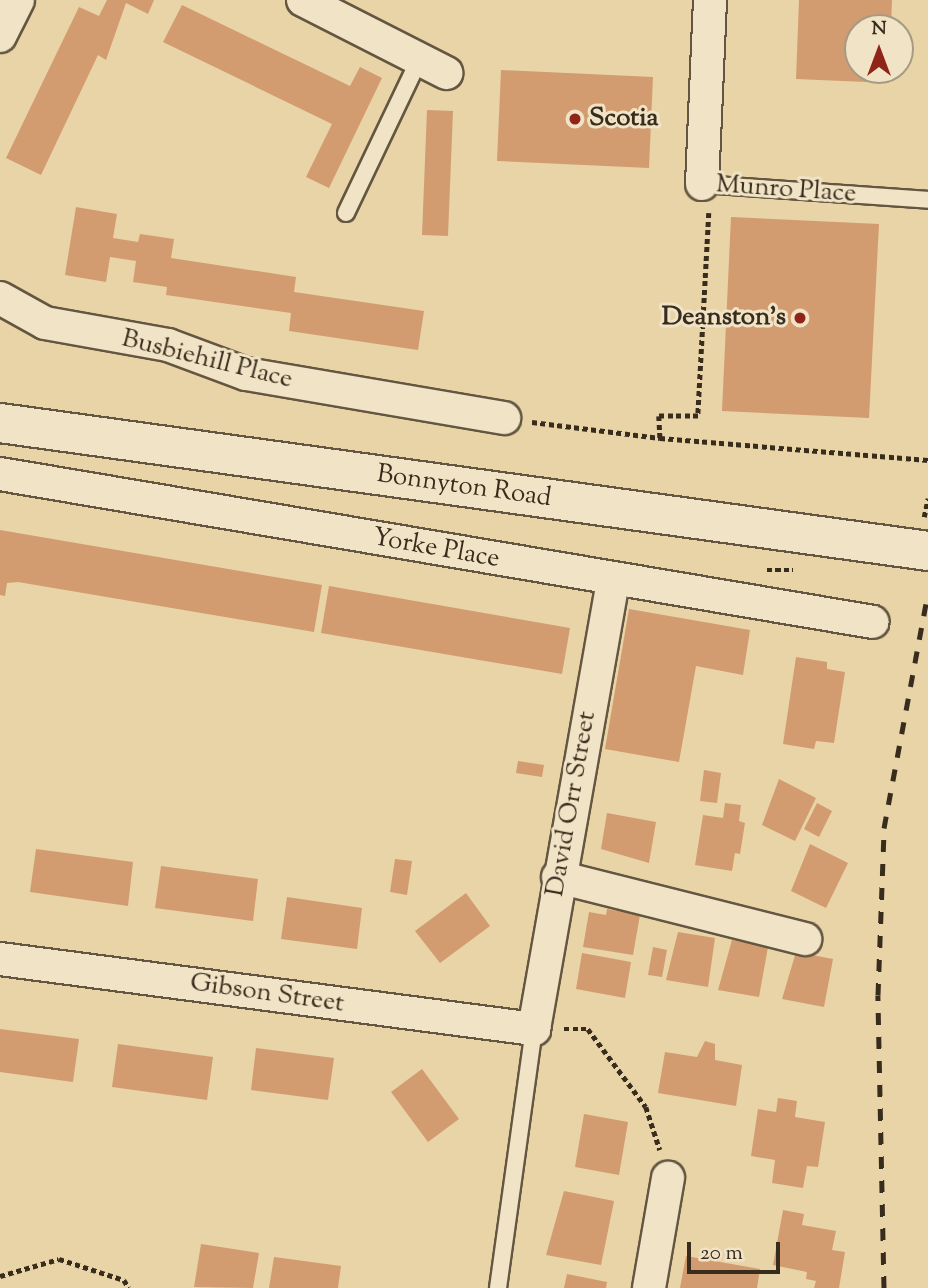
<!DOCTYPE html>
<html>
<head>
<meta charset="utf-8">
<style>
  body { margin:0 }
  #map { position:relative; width:928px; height:1288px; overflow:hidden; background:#e8d4a7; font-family:"Sorts Mill Goudy",serif }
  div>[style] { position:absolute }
  .building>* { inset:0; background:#d29c70 }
  .path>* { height:4.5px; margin-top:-2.25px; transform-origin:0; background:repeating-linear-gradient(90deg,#382c1d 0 5px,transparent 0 8.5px) }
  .roads { filter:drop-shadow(2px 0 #645640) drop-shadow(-2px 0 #645640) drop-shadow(0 2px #645640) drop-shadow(0 -2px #645640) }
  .lane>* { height:16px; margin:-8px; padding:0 8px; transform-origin:8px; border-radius:8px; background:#f0e3c6 }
  .street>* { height:32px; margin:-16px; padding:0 16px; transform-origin:16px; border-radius:16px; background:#f0e3c6 }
  .secondary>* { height:38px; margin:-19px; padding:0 19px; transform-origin:19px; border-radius:19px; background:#f0e3c6 }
  .rail>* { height:5px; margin-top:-2.5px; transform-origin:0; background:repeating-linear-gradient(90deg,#382c1d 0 12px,transparent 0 24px) }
  .dots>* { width:19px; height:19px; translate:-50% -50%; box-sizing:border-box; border:4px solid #f0e3c6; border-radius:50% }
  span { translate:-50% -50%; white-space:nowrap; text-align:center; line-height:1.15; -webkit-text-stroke:6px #f0e3c6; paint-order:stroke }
  .poi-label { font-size:26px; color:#382c1d; font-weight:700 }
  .left { translate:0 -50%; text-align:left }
  .right { translate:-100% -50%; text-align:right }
  .street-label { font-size:26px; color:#382c1d }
  .north { position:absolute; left:844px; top:14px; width:70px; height:70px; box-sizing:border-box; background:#f0e3c6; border:2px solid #a69a82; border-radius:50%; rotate:0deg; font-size:19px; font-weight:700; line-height:28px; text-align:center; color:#382c1d }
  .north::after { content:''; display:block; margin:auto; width:24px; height:32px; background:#8f2418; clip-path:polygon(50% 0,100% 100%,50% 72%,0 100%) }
  .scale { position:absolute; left:687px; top:1242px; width:93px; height:32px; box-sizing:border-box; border:4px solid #382c1d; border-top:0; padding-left:9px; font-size:21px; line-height:24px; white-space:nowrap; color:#382c1d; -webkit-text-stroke:5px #f0e3c6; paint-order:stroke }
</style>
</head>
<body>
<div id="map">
  <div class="building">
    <div style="clip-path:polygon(107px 0,154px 0,148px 14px,126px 3px,106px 60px,98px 55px,41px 175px,6px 158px,79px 7px,99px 16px)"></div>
    <div style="clip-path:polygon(799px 0,892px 0,891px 28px,858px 28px,858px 70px,889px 70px,889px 83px,796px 79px)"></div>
    <div style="clip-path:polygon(182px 5px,350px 86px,360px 67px,382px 78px,329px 188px,306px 177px,332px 124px,163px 42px)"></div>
    <div style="clip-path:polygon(501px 70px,653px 77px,649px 168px,497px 161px)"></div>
    <div style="clip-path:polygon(427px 110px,453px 111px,448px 236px,422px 235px)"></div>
    <div style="clip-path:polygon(76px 207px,117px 214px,113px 238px,138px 242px,140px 234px,174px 239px,171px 258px,296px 277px,294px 292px,424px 311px,418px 350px,289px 331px,291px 313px,166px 295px,167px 287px,133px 282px,136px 261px,110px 257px,106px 282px,65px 275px)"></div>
    <div style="clip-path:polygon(731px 217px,879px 224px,869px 418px,722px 411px)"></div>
    <div style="clip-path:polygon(0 530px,322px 585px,314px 632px,18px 582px,7px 583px,5px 596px,0 595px)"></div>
    <div style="clip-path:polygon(329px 586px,570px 628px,562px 674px,321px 633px)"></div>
    <div style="clip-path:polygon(629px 609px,750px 630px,743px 675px,696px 666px,679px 762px,605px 749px)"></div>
    <div style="clip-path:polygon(796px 657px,827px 662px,827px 669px,845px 672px,834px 743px,816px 741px,814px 749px,783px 744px)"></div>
    <div style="clip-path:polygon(518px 761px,544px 765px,542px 777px,516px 773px)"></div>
    <div style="clip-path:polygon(704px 770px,721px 773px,717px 803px,700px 801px)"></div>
    <div style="clip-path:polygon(779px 779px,816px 798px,795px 841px,762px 825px)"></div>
    <div style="clip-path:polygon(725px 803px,741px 805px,739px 821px,745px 823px,740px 854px,735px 853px,732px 871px,695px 865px,703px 815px,723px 818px)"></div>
    <div style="clip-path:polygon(817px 803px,832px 811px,819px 837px,804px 829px)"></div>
    <div style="clip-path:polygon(607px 813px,656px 822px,649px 863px,601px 849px)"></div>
    <div style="clip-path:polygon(810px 844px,848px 863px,826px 908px,791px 891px)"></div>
    <div style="clip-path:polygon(36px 849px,133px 862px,128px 906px,30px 892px)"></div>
    <div style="clip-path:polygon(395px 859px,412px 861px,407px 895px,390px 892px)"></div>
    <div style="clip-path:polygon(161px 866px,258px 879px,253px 921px,155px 908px)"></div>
    <div style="clip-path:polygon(466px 893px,490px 926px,440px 963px,415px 931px)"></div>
    <div style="clip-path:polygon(287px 897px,362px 908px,357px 949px,281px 939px)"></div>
    <div style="clip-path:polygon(607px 909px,640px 915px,633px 955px,583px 947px,589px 912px,606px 915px)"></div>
    <div style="clip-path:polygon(678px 932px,715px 938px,708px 987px,666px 980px)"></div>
    <div style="clip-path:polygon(732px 940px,768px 947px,759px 997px,718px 990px)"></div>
    <div style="clip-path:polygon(653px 947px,667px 950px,662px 977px,648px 975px)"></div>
    <div style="clip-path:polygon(796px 952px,833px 959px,824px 1007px,782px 999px)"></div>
    <div style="clip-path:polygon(582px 953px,631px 962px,625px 998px,576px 989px)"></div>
    <div style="clip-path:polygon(0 1029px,79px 1039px,73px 1082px,0 1072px)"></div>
    <div style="clip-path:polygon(705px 1041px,715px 1044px,715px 1060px,742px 1065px,736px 1106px,658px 1093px,665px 1052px,697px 1057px)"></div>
    <div style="clip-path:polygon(118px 1044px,213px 1057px,207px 1100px,112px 1087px)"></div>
    <div style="clip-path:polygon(256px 1048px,334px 1058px,328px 1100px,251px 1090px)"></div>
    <div style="clip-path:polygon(422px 1069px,459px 1119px,428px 1142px,391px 1092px)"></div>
    <div style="clip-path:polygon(778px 1098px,797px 1101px,795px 1117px,825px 1122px,818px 1167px,807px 1166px,803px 1188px,772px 1183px,775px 1160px,751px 1156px,758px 1109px,776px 1112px)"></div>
    <div style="clip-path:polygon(584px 1114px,628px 1122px,619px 1175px,575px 1167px)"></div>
    <div style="clip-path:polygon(564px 1191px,614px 1201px,601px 1265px,546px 1255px)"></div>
    <div style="clip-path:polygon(783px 1210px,804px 1214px,802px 1225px,836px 1231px,832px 1250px,845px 1252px,839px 1288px,814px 1288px,816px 1281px,806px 1279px,807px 1272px,773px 1265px)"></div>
    <div style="clip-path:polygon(201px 1244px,259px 1253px,253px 1288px,194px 1287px)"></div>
    <div style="clip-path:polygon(686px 1256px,760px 1269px,757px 1288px,680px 1288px)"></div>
    <div style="clip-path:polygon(274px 1257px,341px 1266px,338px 1288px,269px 1288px)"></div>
    <div style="clip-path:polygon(567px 1274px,607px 1282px,606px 1288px,564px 1288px)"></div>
  </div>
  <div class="path">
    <div style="left:709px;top:213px;width:203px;rotate:93.1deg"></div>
    <div style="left:698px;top:416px;width:39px;rotate:180deg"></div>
    <div style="left:659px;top:416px;width:22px;rotate:87deg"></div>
    <div style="left:660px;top:438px;width:269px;rotate:4.7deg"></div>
    <div style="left:532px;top:422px;width:129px;rotate:7.1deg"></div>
    <div style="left:924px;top:517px;width:19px;rotate:-78deg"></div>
    <div style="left:767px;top:570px;width:26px"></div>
    <div style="left:564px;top:1029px;width:24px"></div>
    <div style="left:588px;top:1029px;width:97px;rotate:53.4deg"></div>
    <div style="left:646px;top:1107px;width:45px;rotate:72deg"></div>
    <div style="left:0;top:1276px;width:61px;rotate:-16.1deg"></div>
    <div style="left:59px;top:1259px;width:68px;rotate:17.9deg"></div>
    <div style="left:124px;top:1280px;width:9px;rotate:58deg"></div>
  </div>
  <div class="roads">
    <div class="lane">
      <div style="left:702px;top:184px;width:227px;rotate:4deg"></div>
      <div style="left:346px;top:213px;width:170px;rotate:-64.5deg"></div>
      <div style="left:498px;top:1288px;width:261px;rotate:-82.1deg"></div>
    </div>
    <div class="street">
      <div style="left:303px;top:0;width:161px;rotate:27deg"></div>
      <div style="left:0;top:36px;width:40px;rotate:-63.4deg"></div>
      <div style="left:702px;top:184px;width:184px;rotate:-87.5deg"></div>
      <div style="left:0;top:298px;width:51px;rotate:29.1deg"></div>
      <div style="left:45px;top:323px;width:125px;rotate:10.1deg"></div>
      <div style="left:168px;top:345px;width:83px;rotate:20.4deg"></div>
      <div style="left:246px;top:374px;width:262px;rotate:9.7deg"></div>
      <div style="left:0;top:474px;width:885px;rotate:9.62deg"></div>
      <div style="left:558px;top:877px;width:255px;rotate:14.1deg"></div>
      <div style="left:0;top:959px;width:539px;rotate:7.47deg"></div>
      <div style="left:534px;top:1029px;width:456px;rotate:-80deg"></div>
      <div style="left:649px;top:1288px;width:112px;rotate:-80.2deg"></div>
    </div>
    <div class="secondary">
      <div style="left:0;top:423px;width:937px;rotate:7.85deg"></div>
    </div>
  </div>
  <div class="rail">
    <div style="left:884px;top:1288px;width:293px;rotate:-91.2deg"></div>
    <div style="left:878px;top:995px;width:167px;rotate:-87.9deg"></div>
    <div style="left:884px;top:828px;width:239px;rotate:-79.4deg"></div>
  </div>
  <div class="dots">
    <div style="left:575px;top:119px;background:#8f2418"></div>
    <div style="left:800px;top:318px;background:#8f2418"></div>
  </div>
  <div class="poi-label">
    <span class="left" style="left:589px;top:119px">Scotia</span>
    <span class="right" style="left:786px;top:318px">Deanston's</span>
  </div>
  <div class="street-label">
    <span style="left:786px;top:190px;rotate:4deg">Munro Place</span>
    <span style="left:207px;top:360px;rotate:14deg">Busbiehill Place</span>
    <span style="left:464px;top:487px;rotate:8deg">Bonnyton Road</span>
    <span style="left:436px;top:549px;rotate:10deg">Yorke Place</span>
    <span style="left:572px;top:804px;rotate:-80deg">David Orr Street</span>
    <span style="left:267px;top:994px;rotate:8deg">Gibson Street</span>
  </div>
  <div class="north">N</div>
  <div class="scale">20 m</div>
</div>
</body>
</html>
